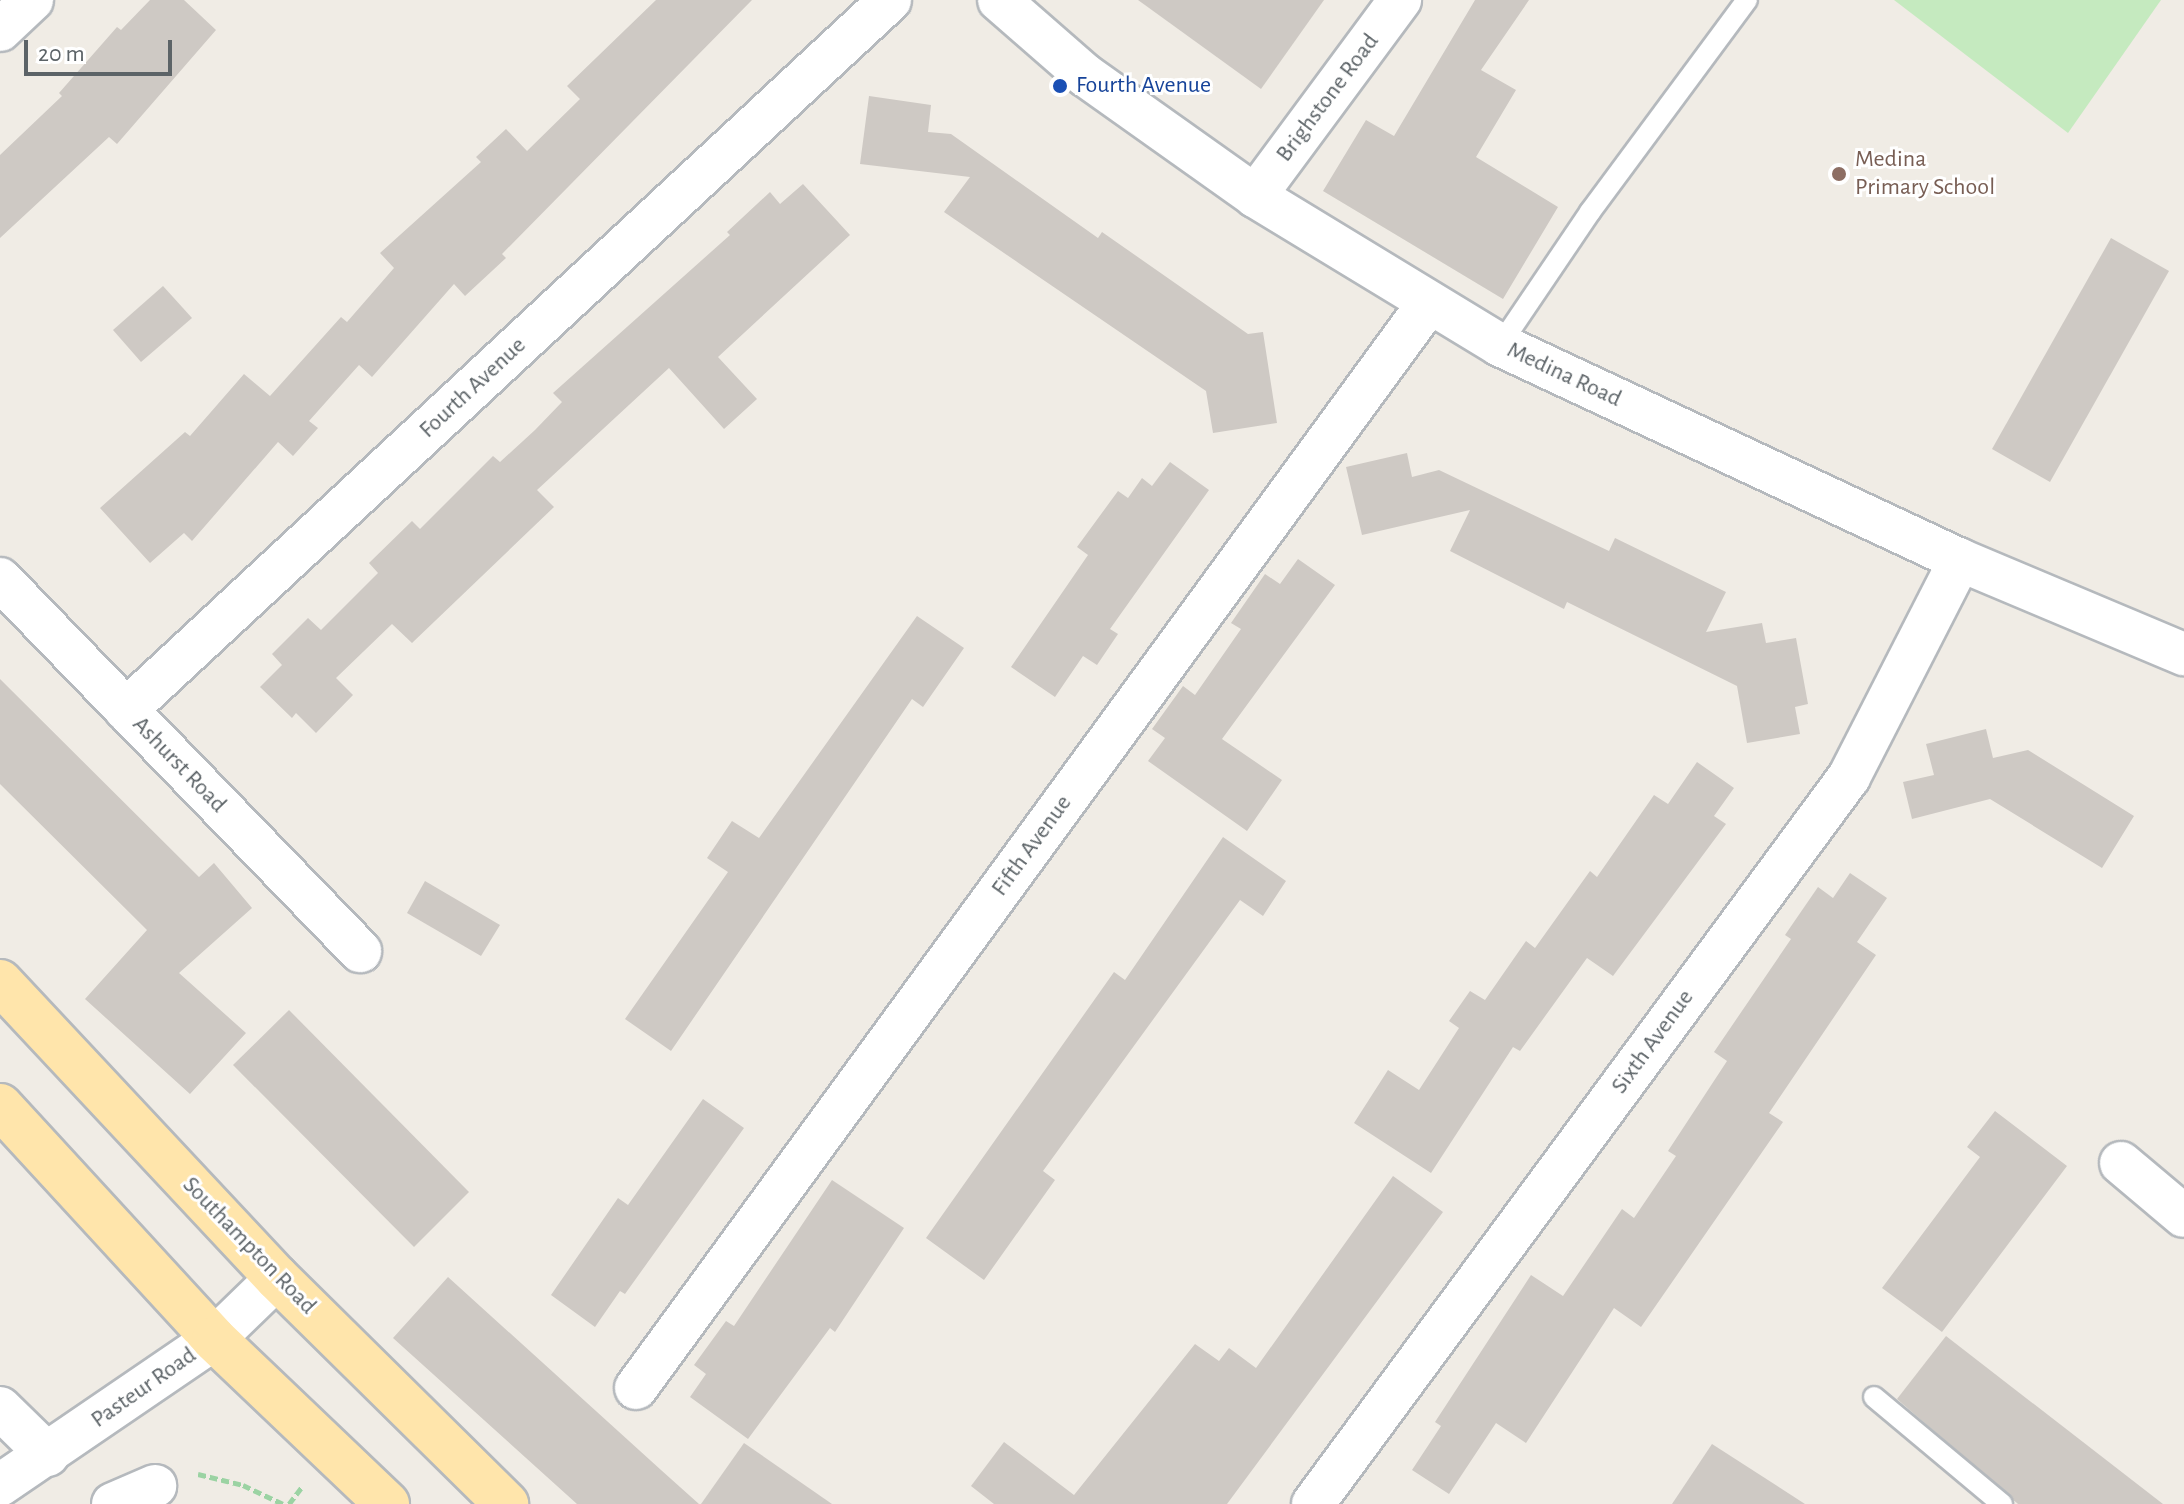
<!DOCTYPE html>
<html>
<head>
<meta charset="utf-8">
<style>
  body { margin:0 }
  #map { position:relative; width:2184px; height:1504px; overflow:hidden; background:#f0ece5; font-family:"Alegreya Sans",sans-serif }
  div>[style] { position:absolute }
  .green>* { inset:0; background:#c5eabf }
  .building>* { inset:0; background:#cec9c4 }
  .path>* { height:5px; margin-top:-2.5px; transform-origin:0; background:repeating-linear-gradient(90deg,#9bd3a3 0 8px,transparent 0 12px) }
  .roads { filter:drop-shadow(2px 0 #b5b9bd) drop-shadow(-2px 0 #b5b9bd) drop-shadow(0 2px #b5b9bd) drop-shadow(0 -2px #b5b9bd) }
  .lane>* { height:20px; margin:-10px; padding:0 10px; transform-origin:10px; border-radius:10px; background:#fff }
  .street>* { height:42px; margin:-21px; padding:0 21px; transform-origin:21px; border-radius:21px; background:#fff }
  .primary>* { height:44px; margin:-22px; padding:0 22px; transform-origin:22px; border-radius:22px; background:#ffe5ab }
  .dots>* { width:22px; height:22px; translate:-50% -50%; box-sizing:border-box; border:4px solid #fff; border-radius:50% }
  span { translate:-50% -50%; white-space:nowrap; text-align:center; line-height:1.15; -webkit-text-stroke:6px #fff; paint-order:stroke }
  .transit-label { font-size:24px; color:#164399 }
  .left { translate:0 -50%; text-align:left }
  .street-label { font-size:24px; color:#5c6367 }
  .education-label { font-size:24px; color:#785e54 }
  .scale { position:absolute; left:24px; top:40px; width:148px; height:36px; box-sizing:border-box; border:4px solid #5c6367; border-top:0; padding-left:10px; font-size:24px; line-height:28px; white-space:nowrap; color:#5c6367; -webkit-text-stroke:6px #fff; paint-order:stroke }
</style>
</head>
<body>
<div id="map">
  <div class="green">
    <div style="clip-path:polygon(1894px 0,2161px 0,2068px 133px)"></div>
  </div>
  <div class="building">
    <div style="clip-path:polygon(150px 0,184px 0,216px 30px,117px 144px,109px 137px,0 238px,0 155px,62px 96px,59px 93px,117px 27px,121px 30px)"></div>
    <div style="clip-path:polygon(656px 0,752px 0,502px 254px,506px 258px,465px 296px,454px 284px,372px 377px,359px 365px,309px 421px,318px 428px,293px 456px,278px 442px,192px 541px,184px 533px,150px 563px,100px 508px,185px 432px,190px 436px,244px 374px,270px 396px,341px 317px,347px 322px,394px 268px,380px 253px,481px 162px,476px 157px,506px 129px,527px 151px,580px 99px,567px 86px)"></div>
    <div style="clip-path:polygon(1138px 0,1324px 0,1261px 89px)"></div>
    <div style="clip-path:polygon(1475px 0,1529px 0,1481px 70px,1516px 90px,1476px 157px,1558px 207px,1503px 299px,1323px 191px,1366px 120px,1394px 136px)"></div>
    <div style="clip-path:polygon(869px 96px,931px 105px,928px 132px,951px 134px,1098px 238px,1102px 232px,1248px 334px,1263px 332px,1277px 423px,1213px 433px,1206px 391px,944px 212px,970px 177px,860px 164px)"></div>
    <div style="clip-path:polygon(803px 184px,850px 235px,718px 357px,757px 399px,724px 429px,669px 368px,537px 490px,554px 507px,412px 643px,392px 624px,336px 678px,353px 695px,316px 733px,296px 713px,292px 718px,260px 687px,282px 665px,272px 654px,308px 618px,321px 630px,378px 573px,369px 563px,412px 521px,420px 529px,493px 456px,500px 462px,535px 430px,562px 402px,553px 393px,730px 235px,727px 232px,770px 192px,780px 204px)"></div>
    <div style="clip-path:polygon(2111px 238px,2169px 271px,2050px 482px,1992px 449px)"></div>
    <div style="clip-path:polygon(163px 286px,192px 318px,141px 362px,113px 330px)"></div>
    <div style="clip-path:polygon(1407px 453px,1412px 477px,1439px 470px,1609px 551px,1615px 538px,1726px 592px,1706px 632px,1762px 623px,1766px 643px,1796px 638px,1808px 704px,1795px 707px,1800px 734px,1747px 743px,1737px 686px,1567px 602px,1564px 609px,1450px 551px,1470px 510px,1362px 535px,1346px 467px)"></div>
    <div style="clip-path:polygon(1170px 462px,1209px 490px,1110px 629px,1118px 634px,1097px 665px,1083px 656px,1055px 697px,1011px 667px,1088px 555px,1077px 547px,1118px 491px,1128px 498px,1142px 478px,1152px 486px)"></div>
    <div style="clip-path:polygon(1298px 559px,1335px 585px,1222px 739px,1282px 780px,1247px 831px,1148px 761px,1165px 738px,1152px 729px,1183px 686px,1195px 695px,1241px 629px,1231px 623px,1265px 574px,1280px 584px)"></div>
    <div style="clip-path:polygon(917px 616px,964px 648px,923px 707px,912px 699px,671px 1051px,625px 1019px,728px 872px,707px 858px,732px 821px,759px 838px)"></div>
    <div style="clip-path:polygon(0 679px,199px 877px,214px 863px,252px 908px,179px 973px,246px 1033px,190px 1094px,85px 999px,147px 930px,0 784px)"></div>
    <div style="clip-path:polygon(1986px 729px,1993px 758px,2028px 750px,2134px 816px,2102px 868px,1990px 799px,1912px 819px,1903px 782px,1934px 775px,1926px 744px)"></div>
    <div style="clip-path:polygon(1697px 762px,1734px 788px,1714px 816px,1726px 824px,1613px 976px,1587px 958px,1520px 1051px,1513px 1047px,1431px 1173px,1354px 1123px,1388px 1070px,1419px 1090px,1459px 1028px,1449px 1021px,1470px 991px,1485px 1000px,1526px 941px,1535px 948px,1590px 871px,1597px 877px,1654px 795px,1668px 804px)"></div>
    <div style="clip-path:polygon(1223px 837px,1286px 881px,1263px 916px,1240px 900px,1043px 1171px,1055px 1180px,984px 1280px,926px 1238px,1114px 972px,1125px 980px)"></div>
    <div style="clip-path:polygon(1850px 873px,1887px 898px,1857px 942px,1876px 955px,1769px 1113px,1783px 1122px,1641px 1327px,1614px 1308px,1526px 1443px,1496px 1423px,1449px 1494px,1412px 1470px,1441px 1426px,1435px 1422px,1531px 1275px,1563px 1296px,1622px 1209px,1634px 1218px,1676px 1156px,1668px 1151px,1727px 1061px,1714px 1052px,1791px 939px,1785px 935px,1818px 887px,1833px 898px)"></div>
    <div style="clip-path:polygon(425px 881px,500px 925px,481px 956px,407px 913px)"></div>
    <div style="clip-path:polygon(289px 1010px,469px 1192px,414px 1247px,233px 1065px)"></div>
    <div style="clip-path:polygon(703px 1099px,744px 1128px,625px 1294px,620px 1291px,595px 1327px,551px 1295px,618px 1198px,628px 1205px)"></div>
    <div style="clip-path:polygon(1995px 1111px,2067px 1166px,1942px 1332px,1882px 1288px,1980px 1157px,1967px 1147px)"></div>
    <div style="clip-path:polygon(1393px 1176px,1443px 1212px,1227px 1504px,994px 1504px,971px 1486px,1004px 1442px,1074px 1495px,1195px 1344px,1219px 1361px,1229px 1348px,1256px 1368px)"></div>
    <div style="clip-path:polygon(832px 1180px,904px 1228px,835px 1332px,830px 1328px,748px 1439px,690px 1397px,706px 1374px,694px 1365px,726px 1321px,734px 1326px)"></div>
    <div style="clip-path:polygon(448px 1277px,661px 1470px,699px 1504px,577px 1504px,393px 1338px)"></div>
    <div style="clip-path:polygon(1946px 1336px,2163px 1504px,2018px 1504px,1897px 1399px)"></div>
    <div style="clip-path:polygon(744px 1443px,832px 1504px,701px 1504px)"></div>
    <div style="clip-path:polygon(1712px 1444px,1805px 1504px,1672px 1504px)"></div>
  </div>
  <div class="path">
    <div style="left:198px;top:1474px;width:46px;rotate:13.7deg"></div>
    <div style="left:243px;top:1485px;width:44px;rotate:25.4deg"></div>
    <div style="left:289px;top:1504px;width:21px;rotate:-53deg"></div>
  </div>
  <div class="roads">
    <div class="lane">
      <div style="left:1500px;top:345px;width:161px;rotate:-55.9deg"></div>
      <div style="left:1590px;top:212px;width:264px;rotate:-53.5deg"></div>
      <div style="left:1874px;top:1397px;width:167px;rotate:39.9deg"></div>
    </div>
    <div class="street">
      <div style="left:999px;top:0;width:114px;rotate:41.1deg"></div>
      <div style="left:1085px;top:75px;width:209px;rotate:35.4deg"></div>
      <div style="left:1255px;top:196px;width:287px;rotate:31.3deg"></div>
      <div style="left:1500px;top:345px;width:508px;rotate:25.05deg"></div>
      <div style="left:1960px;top:560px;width:243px;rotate:22.8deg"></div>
      <div style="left:0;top:30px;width:44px;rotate:-43.2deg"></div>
      <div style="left:1255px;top:196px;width:244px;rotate:-53.5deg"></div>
      <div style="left:0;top:579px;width:518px;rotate:45.94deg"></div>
      <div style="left:126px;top:710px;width:1043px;rotate:-42.9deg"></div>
      <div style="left:2121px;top:1163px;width:82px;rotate:40.1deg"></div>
      <div style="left:636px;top:1388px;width:1343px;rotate:-53.85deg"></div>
      <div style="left:0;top:1408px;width:67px;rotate:44.4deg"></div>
      <div style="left:0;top:1485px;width:259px;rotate:-34.3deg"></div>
      <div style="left:214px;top:1339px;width:88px;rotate:-44.1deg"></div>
      <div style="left:113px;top:1504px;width:46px;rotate:-23.2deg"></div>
      <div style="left:1313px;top:1504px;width:903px;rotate:-53.6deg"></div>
      <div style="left:1849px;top:777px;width:244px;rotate:-62.9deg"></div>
    </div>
    <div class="primary">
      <div style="left:0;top:982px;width:405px;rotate:46.9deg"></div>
      <div style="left:277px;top:1278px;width:322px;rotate:44.6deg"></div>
      <div style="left:0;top:1106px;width:316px;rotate:47.4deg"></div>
      <div style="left:214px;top:1339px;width:239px;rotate:43.6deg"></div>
    </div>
  </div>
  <div class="dots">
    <div style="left:1060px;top:86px;background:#1a4fb4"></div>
    <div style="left:1839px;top:174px;background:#8d6e63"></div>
  </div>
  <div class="transit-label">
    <span class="left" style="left:1076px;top:86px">Fourth Avenue</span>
  </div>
  <div class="street-label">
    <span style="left:1328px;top:98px;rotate:-53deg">Brighstone Road</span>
    <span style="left:1564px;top:375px;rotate:25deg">Medina Road</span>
    <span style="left:473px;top:388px;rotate:-43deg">Fourth Avenue</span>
    <span style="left:179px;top:765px;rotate:46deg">Ashurst Road</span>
    <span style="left:1032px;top:846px;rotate:-54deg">Fifth Avenue</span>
    <span style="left:1653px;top:1042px;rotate:-54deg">Sixth Avenue</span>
    <span style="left:249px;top:1246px;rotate:46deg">Southampton Road</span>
    <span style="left:144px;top:1388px;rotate:-35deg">Pasteur Road</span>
  </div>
  <div class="education-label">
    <span class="left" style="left:1855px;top:174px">Medina<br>Primary School</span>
  </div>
  <div class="scale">20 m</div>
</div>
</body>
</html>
